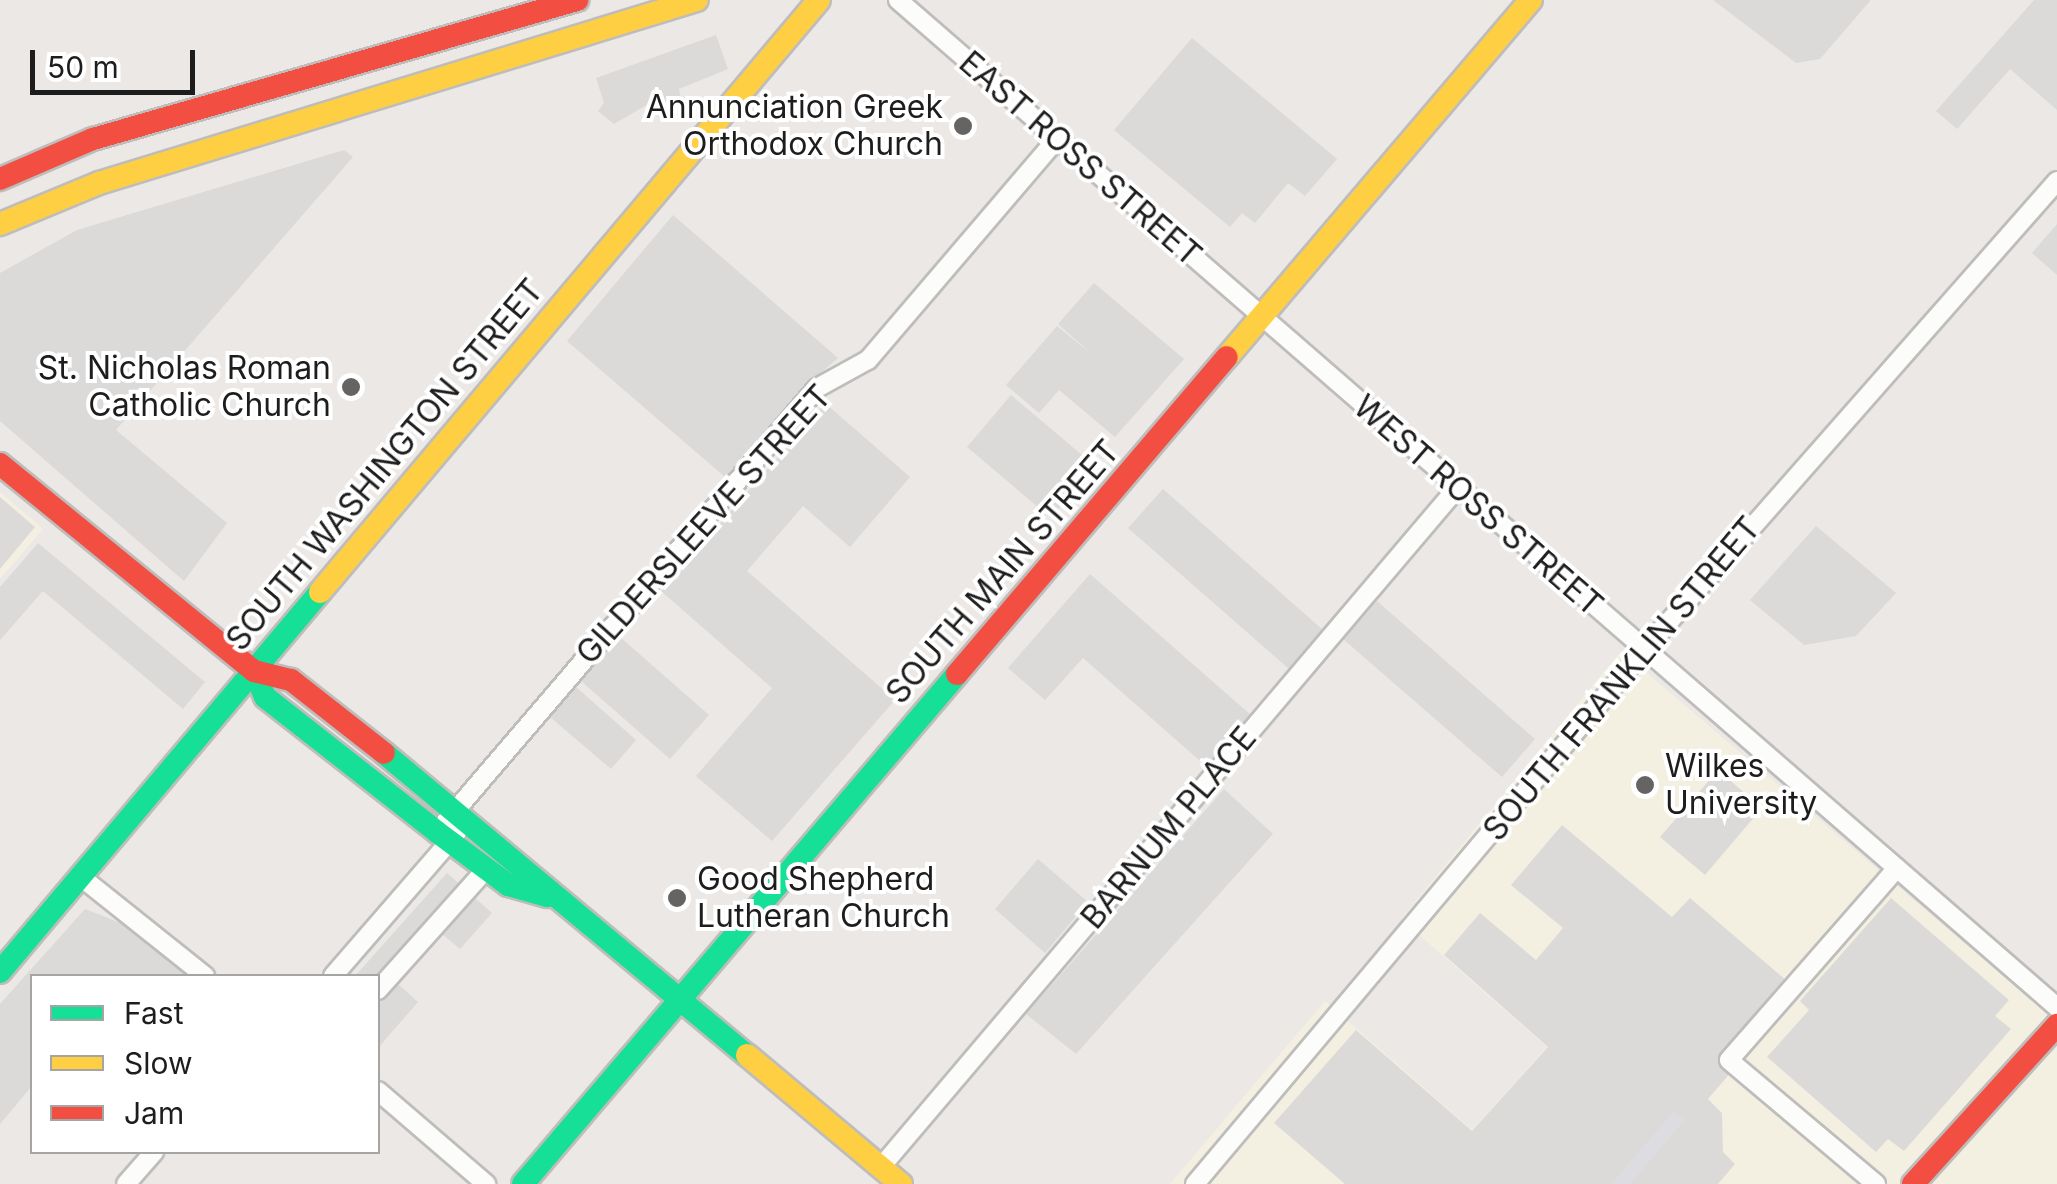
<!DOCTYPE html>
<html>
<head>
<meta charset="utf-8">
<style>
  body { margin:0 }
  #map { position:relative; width:2057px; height:1184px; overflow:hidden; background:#ebe8e5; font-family:Inter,sans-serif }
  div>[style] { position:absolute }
  .education>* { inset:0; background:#f4f0e1 }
  .parking>* { inset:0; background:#dbdad9 }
  .plaza>* { inset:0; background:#dddce0 }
  .roads { filter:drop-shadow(2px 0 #bebdbc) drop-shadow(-2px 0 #bebdbc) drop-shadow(0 2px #bebdbc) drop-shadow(0 -2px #bebdbc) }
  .street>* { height:18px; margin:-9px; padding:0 9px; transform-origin:9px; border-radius:9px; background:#fcfcfb }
  .fast>* { height:22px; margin:-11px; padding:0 11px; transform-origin:11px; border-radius:11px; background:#16e098 }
  .slow>* { height:22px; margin:-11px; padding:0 11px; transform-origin:11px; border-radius:11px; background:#ffcf43 }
  .jam>* { height:22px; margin:-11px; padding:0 11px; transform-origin:11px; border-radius:11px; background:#f24e42 }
  .dots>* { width:28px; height:28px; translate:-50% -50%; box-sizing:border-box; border:5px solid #fff; border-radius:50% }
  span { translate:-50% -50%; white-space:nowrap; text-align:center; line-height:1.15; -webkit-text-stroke:8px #fff; paint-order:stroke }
  .poi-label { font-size:32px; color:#1d1d1d }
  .right { translate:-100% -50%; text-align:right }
  .left { translate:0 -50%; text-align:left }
  .street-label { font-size:32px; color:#1d1d1d }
  .legend { position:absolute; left:30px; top:974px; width:350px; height:180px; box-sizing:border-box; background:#fff; border:2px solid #a5a5a5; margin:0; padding:12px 18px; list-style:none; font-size:30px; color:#1d1d1d }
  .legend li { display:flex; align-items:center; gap:20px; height:50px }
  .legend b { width:50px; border:2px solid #a5a5a5 }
  .scale { position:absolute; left:30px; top:50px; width:165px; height:45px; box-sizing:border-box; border:5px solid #1d1d1d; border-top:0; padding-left:12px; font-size:30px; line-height:35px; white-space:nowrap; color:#1d1d1d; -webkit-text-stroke:8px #fff; paint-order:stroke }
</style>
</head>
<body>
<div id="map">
  <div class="education">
    <div style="clip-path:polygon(0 492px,43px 529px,0 579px)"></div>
    <div style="clip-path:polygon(1621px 651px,2057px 1022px,2057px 1184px,1170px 1184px,1325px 1001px,1472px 1130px,1547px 1047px,1401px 919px)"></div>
  </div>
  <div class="parking">
    <div style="clip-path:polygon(1713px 0,1870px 0,1870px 1px,1820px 59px,1796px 63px)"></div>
    <div style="clip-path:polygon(2034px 0,2057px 0,2057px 110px,2010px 69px,1957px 129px,1936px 111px)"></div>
    <div style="clip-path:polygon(716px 35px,728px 69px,679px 89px,683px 110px,659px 118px,652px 102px,614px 124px,598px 111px,604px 103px,596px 78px)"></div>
    <div style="clip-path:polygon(1192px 38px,1337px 159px,1305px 196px,1288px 183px,1255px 223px,1242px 213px,1230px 227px,1114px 130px)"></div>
    <div style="clip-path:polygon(344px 150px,353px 157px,116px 430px,227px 523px,184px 581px,0 421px,0 273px,77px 230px)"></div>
    <div style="clip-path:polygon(673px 215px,838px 358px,801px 390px,725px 477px,567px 341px)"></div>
    <div style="clip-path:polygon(2057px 224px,2057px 275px,2032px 253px)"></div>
    <div style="clip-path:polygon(1094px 283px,1184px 359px,1115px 437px,1059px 390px,1039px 413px,1006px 385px,1057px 326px,1094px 356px,1058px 324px)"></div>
    <div style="clip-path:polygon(1011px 395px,1095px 466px,1051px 518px,967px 447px)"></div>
    <div style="clip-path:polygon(825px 403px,910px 477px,850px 547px,803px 506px,747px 571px,895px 700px,772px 841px,696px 776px,772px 688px,661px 591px)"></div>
    <div style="clip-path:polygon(1163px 489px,1323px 630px,1289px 669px,1128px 528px)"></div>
    <div style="clip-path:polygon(0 497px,35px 527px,0 569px)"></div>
    <div style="clip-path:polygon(1816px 526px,1896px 593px,1856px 636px,1804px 645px,1750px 600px)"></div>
    <div style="clip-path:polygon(38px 543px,205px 682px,183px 709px,43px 591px,0 640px,0 587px)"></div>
    <div style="clip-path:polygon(1090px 574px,1252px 716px,1207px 767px,1083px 658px,1045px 700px,1008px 668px)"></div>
    <div style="clip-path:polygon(1377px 601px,1535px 739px,1502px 777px,1343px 639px)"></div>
    <div style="clip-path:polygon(620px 637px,709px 715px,670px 759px,581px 681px)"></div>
    <div style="clip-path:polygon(576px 687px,636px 740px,611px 769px,550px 717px)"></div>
    <div style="clip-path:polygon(1718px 770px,1762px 808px,1705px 875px,1660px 837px)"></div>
    <div style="clip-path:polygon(1224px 789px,1273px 834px,1076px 1054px,1026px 1014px)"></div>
    <div style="clip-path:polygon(1562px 825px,1672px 917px,1690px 898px,1800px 992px,1708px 1099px,1722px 1113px,1723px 1152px,1735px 1164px,1718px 1184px,1345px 1184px,1274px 1123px,1356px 1030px,1472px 1131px,1548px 1047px,1444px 955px,1480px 913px,1536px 960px,1563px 928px,1511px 885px)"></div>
    <div style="clip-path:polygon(1038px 859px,1088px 902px,1045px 953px,995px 909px)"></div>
    <div style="clip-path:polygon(447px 873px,492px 913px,460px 949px,442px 934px,398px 984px,418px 1002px,378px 1048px,378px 976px,355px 976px)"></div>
    <div style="clip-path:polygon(1891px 898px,2009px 1000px,1995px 1016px,2011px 1029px,1904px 1151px,1888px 1139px,1876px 1152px,1767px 1057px,1809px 1010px,1800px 1001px)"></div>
    <div style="clip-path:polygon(85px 909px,136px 929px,192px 976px,32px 976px,32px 1086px,0 1124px,0 1004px)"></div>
  </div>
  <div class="plaza">
    <div style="clip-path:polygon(1674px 1111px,1685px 1120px,1630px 1184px,1611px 1184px)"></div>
  </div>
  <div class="roads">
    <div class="street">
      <div style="left:898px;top:0;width:1535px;rotate:40.99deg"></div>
      <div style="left:437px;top:832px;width:584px;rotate:-49.44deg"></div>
      <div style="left:817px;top:388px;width:58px;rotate:-28.8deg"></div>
      <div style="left:868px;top:360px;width:291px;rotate:-49.5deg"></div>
      <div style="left:81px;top:877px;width:159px;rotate:38.6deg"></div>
      <div style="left:333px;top:976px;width:189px;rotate:-49.1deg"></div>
      <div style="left:378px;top:990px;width:162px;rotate:-48.2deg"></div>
      <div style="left:378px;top:1091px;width:143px;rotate:40.7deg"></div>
      <div style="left:881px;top:1167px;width:890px;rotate:-49.69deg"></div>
      <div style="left:126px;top:1184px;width:43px;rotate:-48.8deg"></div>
      <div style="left:1195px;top:1184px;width:698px;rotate:-49.94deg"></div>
      <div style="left:1644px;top:650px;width:625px;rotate:-48.63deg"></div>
      <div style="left:1876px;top:1184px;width:192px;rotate:-139.9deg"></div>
      <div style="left:1729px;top:1060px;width:255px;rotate:-48.8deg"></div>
    </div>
    <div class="fast">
      <div style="left:254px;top:671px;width:28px;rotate:67deg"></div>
      <div style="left:265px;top:697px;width:219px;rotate:38.1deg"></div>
      <div style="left:437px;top:832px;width:89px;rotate:36.7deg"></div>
      <div style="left:508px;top:885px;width:41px;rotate:15.8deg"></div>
      <div style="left:384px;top:753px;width:472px;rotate:39.8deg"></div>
      <div style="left:0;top:972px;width:497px;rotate:-49.9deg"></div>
      <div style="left:523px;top:1184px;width:670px;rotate:-49.6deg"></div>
    </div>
    <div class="slow">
      <div style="left:0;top:224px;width:107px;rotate:-22.5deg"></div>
      <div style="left:99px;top:183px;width:625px;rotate:-17.02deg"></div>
      <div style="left:1227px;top:357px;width:469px;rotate:-49.6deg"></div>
      <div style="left:320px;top:592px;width:774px;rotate:-49.87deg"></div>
      <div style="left:747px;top:1055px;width:201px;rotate:40deg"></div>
    </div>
    <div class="jam">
      <div style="left:0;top:179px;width:101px;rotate:-23.3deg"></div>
      <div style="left:93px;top:139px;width:504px;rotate:-16.02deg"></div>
      <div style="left:0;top:464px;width:328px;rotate:39.2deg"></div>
      <div style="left:254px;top:671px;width:38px;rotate:14deg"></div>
      <div style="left:291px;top:680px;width:118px;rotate:38.1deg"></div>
      <div style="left:957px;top:674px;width:416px;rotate:-49.6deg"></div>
      <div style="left:1913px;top:1184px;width:215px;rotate:-47.8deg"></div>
    </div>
  </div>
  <div class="dots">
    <div style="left:963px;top:126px;background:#656463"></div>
    <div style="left:351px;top:387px;background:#656463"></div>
    <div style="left:1645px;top:785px;background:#656463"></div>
    <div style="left:677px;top:898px;background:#656463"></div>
  </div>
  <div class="poi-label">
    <span class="right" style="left:943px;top:126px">Annunciation Greek<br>Orthodox Church</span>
    <span class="right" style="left:331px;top:387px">St. Nicholas Roman<br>Catholic Church</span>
    <span class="left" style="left:1665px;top:785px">Wilkes<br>University</span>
    <span class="left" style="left:697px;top:898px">Good Shepherd<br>Lutheran Church</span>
  </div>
  <div class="street-label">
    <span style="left:1080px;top:159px;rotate:41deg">EAST ROSS STREET</span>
    <span style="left:385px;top:465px;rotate:-50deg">SOUTH WASHINGTON STREET</span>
    <span style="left:1478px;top:506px;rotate:41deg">WEST ROSS STREET</span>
    <span style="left:704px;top:525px;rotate:-48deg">GILDERSLEEVE STREET</span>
    <span style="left:1003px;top:572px;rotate:-49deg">SOUTH MAIN STREET</span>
    <span style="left:1622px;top:679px;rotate:-50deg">SOUTH FRANKLIN STREET</span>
    <span style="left:1169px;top:828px;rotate:-50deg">BARNUM PLACE</span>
  </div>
  <ul class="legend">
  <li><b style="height:12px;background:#16e098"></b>Fast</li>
  <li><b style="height:12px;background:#ffcf43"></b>Slow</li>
  <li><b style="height:12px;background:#f24e42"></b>Jam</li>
  </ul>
  <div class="scale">50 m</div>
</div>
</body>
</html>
